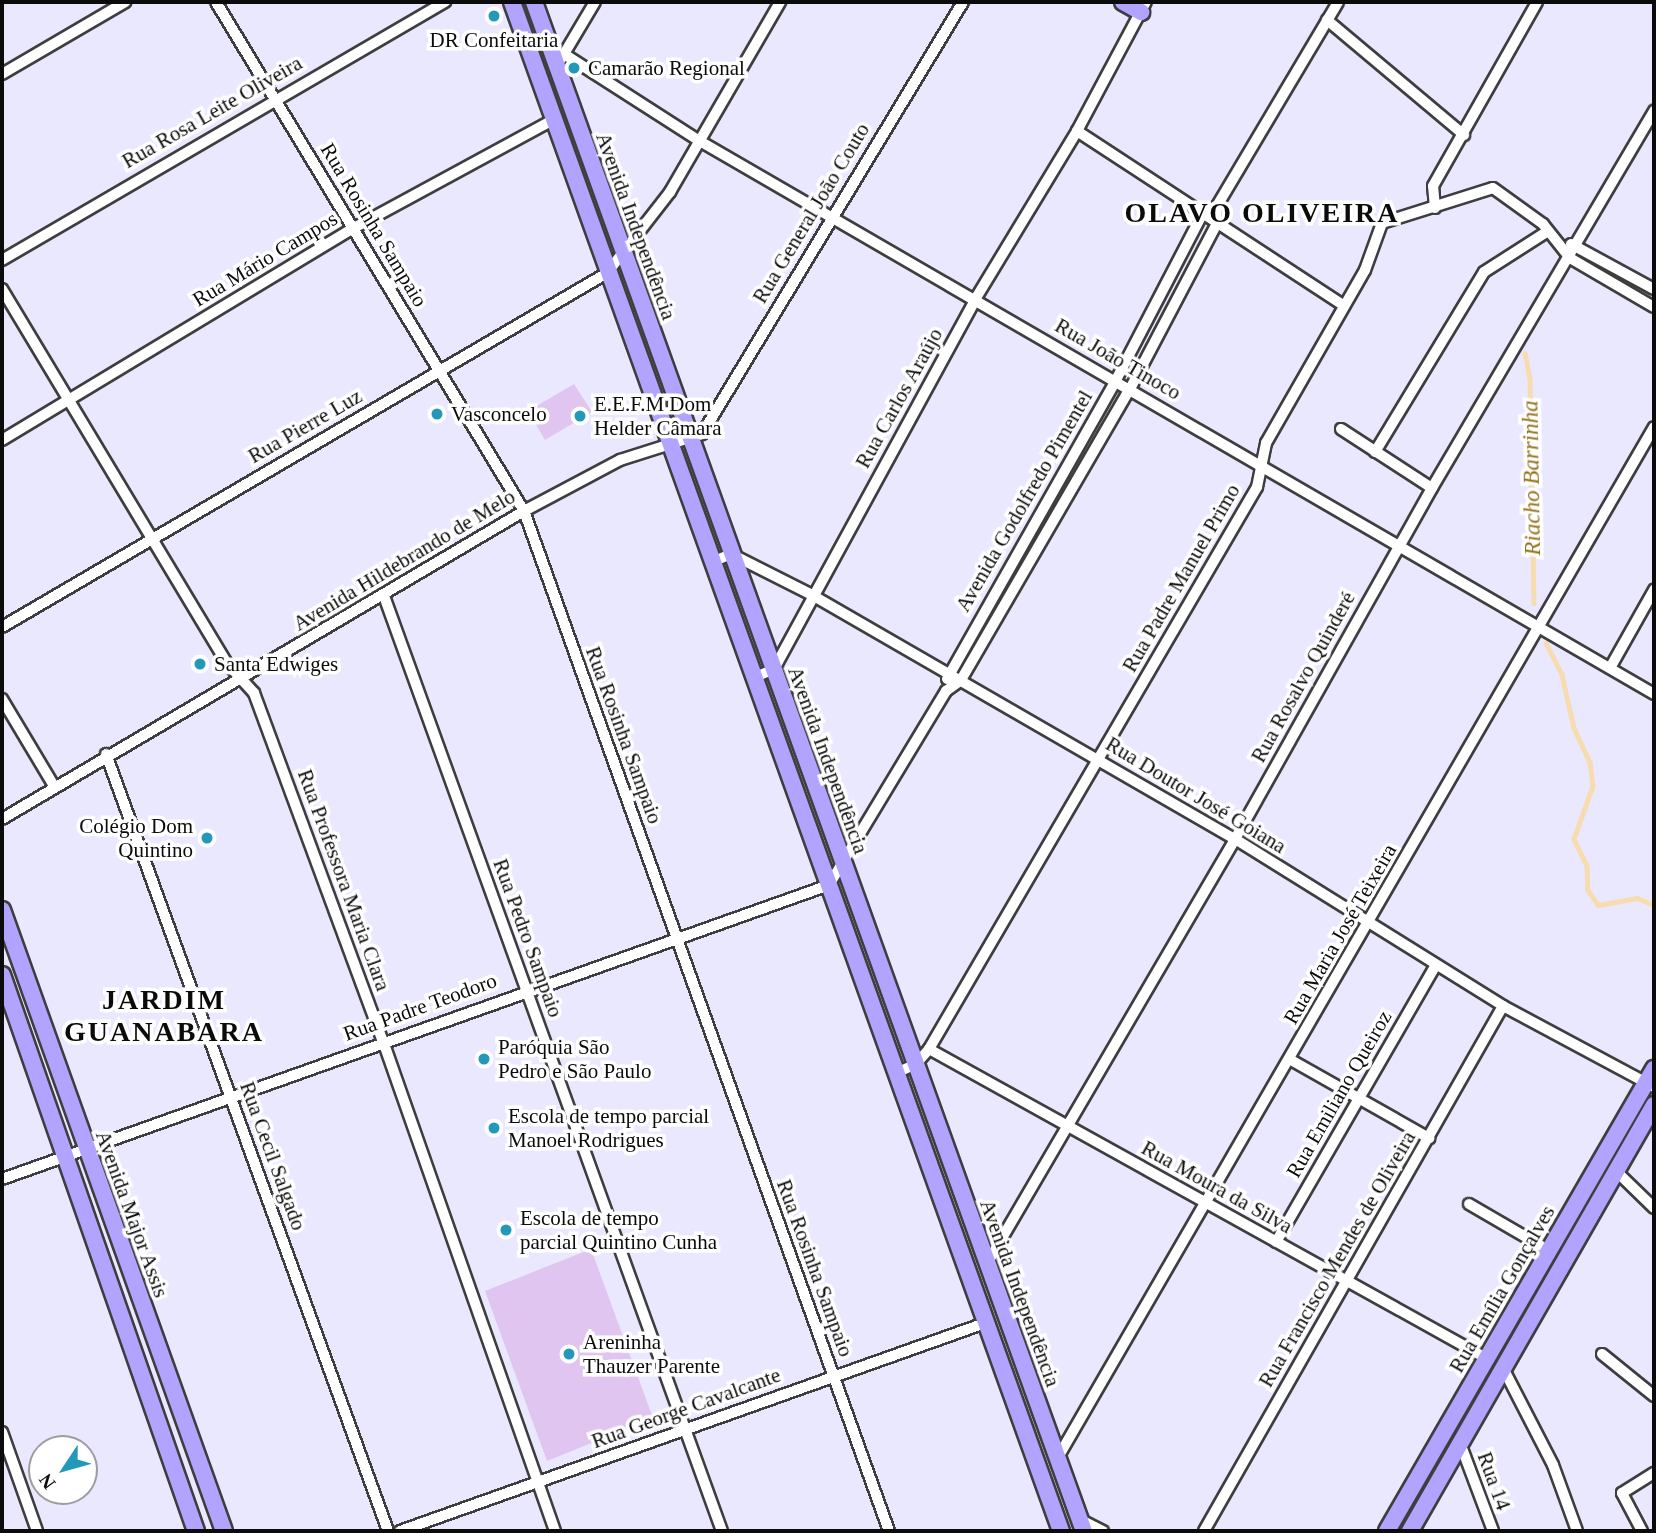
<!DOCTYPE html>
<html>
<head>
<meta charset="utf-8">
<style>
  body { margin:0 }
  #map { position:relative; width:1656px; height:1533px; overflow:hidden; background:#eae8ff; font-family:Georgia,serif }
  div>[style] { position:absolute }
  .pitch>* { inset:0; background:#dfc5ef }
  .stream>* { height:4.5px; margin:-2.25px; padding:0 2.25px; transform-origin:2.25px; border-radius:2.25px; background:#f6dcae }
  .roads { filter:drop-shadow(2px 0 #3e3e3e) drop-shadow(-2px 0 #3e3e3e) drop-shadow(0 2px #3e3e3e) drop-shadow(0 -2px #3e3e3e) }
  .street>* { height:10px; margin:-5px; padding:0 5px; transform-origin:5px; border-radius:5px; background:#fff }
  .secondary>* { height:16px; margin:-8px; padding:0 8px; transform-origin:8px; border-radius:8px; background:#b2a3ff }
  .dots>* { width:19px; height:19px; translate:-50% -50%; box-sizing:border-box; border:4px solid #fff; border-radius:50% }
  span { translate:-50% -50%; white-space:nowrap; text-align:center; line-height:1.15; -webkit-text-stroke:7px #fff; paint-order:stroke }
  .poi-label { font-size:21px; color:#0b0b0b }
  .left { translate:0 -50%; text-align:left }
  .right { translate:-100% -50%; text-align:right }
  .street-label { font-size:21px; color:#0b0b0b }
  .water-label { font-size:23px; color:#936f16; font-style:italic }
  .district-label { font-size:28px; color:#0b0b0b; font-weight:700; letter-spacing:2px }
  .frame { position:absolute; inset:0; border:4px solid #0b0b0b; pointer-events:none }
  .north { position:absolute; left:28px; top:1435px; width:70px; height:70px; box-sizing:border-box; background:#fff; border:2px solid #9d9d9d; border-radius:50%; rotate:234deg; font-size:19px; font-weight:700; line-height:28px; text-align:center; color:#0b0b0b }
  .north::after { content:''; display:block; margin:auto; width:24px; height:32px; background:#2498b9; clip-path:polygon(50% 0,100% 100%,50% 72%,0 100%) }
</style>
</head>
<body>
<div id="map">
  <div class="pitch">
    <div style="clip-path:polygon(574px 384px,592px 412px,545px 440px,528px 411px)"></div>
    <div style="clip-path:polygon(591px 1249px,653px 1418px,547px 1461px,485px 1291px)"></div>
  </div>
  <div class="stream">
    <div style="left:1525px;top:353px;width:25px;rotate:79deg"></div>
    <div style="left:1530px;top:378px;width:225px;rotate:89deg"></div>
    <div style="left:1546px;top:643px;width:36px;rotate:63deg"></div>
    <div style="left:1562px;top:675px;width:54px;rotate:77.2deg"></div>
    <div style="left:1574px;top:728px;width:38px;rotate:65deg"></div>
    <div style="left:1590px;top:762px;width:24px;rotate:83deg"></div>
    <div style="left:1593px;top:786px;width:56px;rotate:109.7deg"></div>
    <div style="left:1574px;top:839px;width:30px;rotate:64deg"></div>
    <div style="left:1587px;top:866px;width:24px;rotate:88deg"></div>
    <div style="left:1588px;top:890px;width:18px;rotate:56deg"></div>
    <div style="left:1598px;top:905px;width:40px;rotate:-10deg"></div>
    <div style="left:1637px;top:898px;width:18px;rotate:22deg"></div>
  </div>
  <div class="roads">
    <div class="street">
      <div style="left:216px;top:2px;width:595px;rotate:58.82deg"></div>
      <div style="left:524px;top:511px;width:1083px;rotate:70.31deg"></div>
      <div style="left:1327px;top:20px;width:179px;rotate:40deg"></div>
      <div style="left:564px;top:54px;width:159px;rotate:32.7deg"></div>
      <div style="left:698px;top:140px;width:1105px;rotate:30.09deg"></div>
      <div style="left:561px;top:59px;width:66px;rotate:-59.2deg"></div>
      <div style="left:2px;top:74px;width:143px;rotate:-30.3deg"></div>
      <div style="left:1077px;top:131px;width:319px;rotate:33.2deg"></div>
      <div style="left:1435px;top:208px;width:22px;rotate:-95deg"></div>
      <div style="left:1433px;top:186px;width:211px;rotate:-60.5deg"></div>
      <div style="left:1571px;top:244px;width:94px;rotate:28.5deg"></div>
      <div style="left:2px;top:260px;width:513px;rotate:-30.22deg"></div>
      <div style="left:2px;top:289px;width:436px;rotate:59deg"></div>
      <div style="left:227px;top:663px;width:40px;rotate:48deg"></div>
      <div style="left:254px;top:693px;width:371px;rotate:69.7deg"></div>
      <div style="left:383px;top:1041px;width:519px;rotate:70.66deg"></div>
      <div style="left:1341px;top:429px;width:108px;rotate:33deg"></div>
      <div style="left:2px;top:440px;width:409px;rotate:-31.1deg"></div>
      <div style="left:352px;top:229px;width:229px;rotate:-28.5deg"></div>
      <div style="left:1375px;top:452px;width:210px;rotate:-58.8deg"></div>
      <div style="left:1484px;top:272px;width:76px;rotate:-32.6deg"></div>
      <div style="left:712px;top:562px;width:21px;rotate:-23deg"></div>
      <div style="left:731px;top:554px;width:91px;rotate:26.8deg"></div>
      <div style="left:812px;top:595px;width:488px;rotate:30deg"></div>
      <div style="left:1235px;top:839px;width:316px;rotate:31.9deg"></div>
      <div style="left:1503px;top:1006px;width:171px;rotate:28.2deg"></div>
      <div style="left:384px;top:596px;width:994px;rotate:70.13deg"></div>
      <div style="left:2px;top:627px;width:701px;rotate:-30.33deg"></div>
      <div style="left:607px;top:273px;width:103px;rotate:-52.1deg"></div>
      <div style="left:670px;top:192px;width:220px;rotate:-59.9deg"></div>
      <div style="left:1610px;top:668px;width:90px;rotate:-60.6deg"></div>
      <div style="left:753px;top:678px;width:23px;rotate:-23deg"></div>
      <div style="left:774px;top:669px;width:422px;rotate:-61.4deg"></div>
      <div style="left:976px;top:298px;width:195px;rotate:-58.8deg"></div>
      <div style="left:1077px;top:131px;width:146px;rotate:-61.9deg"></div>
      <div style="left:947px;top:679px;width:343px;rotate:-60.5deg"></div>
      <div style="left:1116px;top:380px;width:186px;rotate:-62.5deg"></div>
      <div style="left:1202px;top:215px;width:17px;rotate:-31deg"></div>
      <div style="left:2px;top:699px;width:101px;rotate:59.1deg"></div>
      <div style="left:106px;top:754px;width:827px;rotate:70.05deg"></div>
      <div style="left:2px;top:819px;width:606px;rotate:-30.54deg"></div>
      <div style="left:524px;top:511px;width:109px;rotate:-28deg"></div>
      <div style="left:620px;top:460px;width:86px;rotate:-17.6deg"></div>
      <div style="left:702px;top:434px;width:505px;rotate:-58.86deg"></div>
      <div style="left:929px;top:1049px;width:637px;rotate:29.02deg"></div>
      <div style="left:1291px;top:1060px;width:159px;rotate:29.5deg"></div>
      <div style="left:896px;top:1073px;width:22px;rotate:-24deg"></div>
      <div style="left:916px;top:1064px;width:20px;rotate:-49deg"></div>
      <div style="left:929px;top:1049px;width:651px;rotate:-59.73deg"></div>
      <div style="left:1257px;top:487px;width:45px;rotate:-78.4deg"></div>
      <div style="left:1266px;top:443px;width:199px;rotate:-60.2deg"></div>
      <div style="left:1365px;top:270px;width:50px;rotate:-70.1deg"></div>
      <div style="left:1382px;top:223px;width:116px;rotate:-17.5deg"></div>
      <div style="left:1493px;top:188px;width:62px;rotate:35.8deg"></div>
      <div style="left:1543px;top:224px;width:43px;rotate:51.5deg"></div>
      <div style="left:1570px;top:258px;width:97px;rotate:30.3deg"></div>
      <div style="left:1616px;top:1171px;width:53px;rotate:44.2deg"></div>
      <div style="left:2px;top:1179px;width:878px;rotate:-19.57deg"></div>
      <div style="left:829px;top:885px;width:227px;rotate:-58.9deg"></div>
      <div style="left:946px;top:691px;width:19px;rotate:-36deg"></div>
      <div style="left:961px;top:680px;width:337px;rotate:-59.9deg"></div>
      <div style="left:1130px;top:389px;width:185px;rotate:-62.3deg"></div>
      <div style="left:1216px;top:225px;width:19px;rotate:-87deg"></div>
      <div style="left:1217px;top:206px;width:237px;rotate:-59.3deg"></div>
      <div style="left:1469px;top:1204px;width:91px;rotate:30.2deg"></div>
      <div style="left:1276px;top:1242px;width:320px;rotate:-60deg"></div>
      <div style="left:988px;top:1262px;width:490px;rotate:-59.7deg"></div>
      <div style="left:1235px;top:839px;width:403px;rotate:-60.7deg"></div>
      <div style="left:1432px;top:488px;width:438px;rotate:-59.5deg"></div>
      <div style="left:1602px;top:1354px;width:67px;rotate:38.9deg"></div>
      <div style="left:1503px;top:1368px;width:109px;rotate:62.7deg"></div>
      <div style="left:1553px;top:1465px;width:70px;rotate:70deg"></div>
      <div style="left:2px;top:1432px;width:105px;rotate:70.5deg"></div>
      <div style="left:1460px;top:1443px;width:94px;rotate:69.4deg"></div>
      <div style="left:1057px;top:1459px;width:1192px;rotate:-59.95deg"></div>
      <div style="left:1079px;top:1519px;width:27px;rotate:27deg"></div>
      <div style="left:400px;top:1531px;width:621px;rotate:-19.57deg"></div>
      <div style="left:1204px;top:1531px;width:604px;rotate:-60.34deg"></div>
      <div style="left:1642px;top:1531px;width:43px;rotate:-117.8deg"></div>
      <div style="left:1622px;top:1493px;width:38px;rotate:-32deg"></div>
    </div>
    <div class="secondary">
      <div style="left:512px;top:2px;width:1625px;rotate:70.25deg"></div>
      <div style="left:534px;top:2px;width:1625px;rotate:70.22deg"></div>
      <div style="left:1123px;top:2px;width:21px;rotate:29deg"></div>
      <div style="left:2px;top:910px;width:659px;rotate:70.33deg"></div>
      <div style="left:2px;top:975px;width:589px;rotate:70.77deg"></div>
      <div style="left:1387px;top:1531px;width:534px;rotate:-59.98deg"></div>
      <div style="left:1410px;top:1531px;width:491px;rotate:-60.2deg"></div>
    </div>
  </div>
  <div class="dots">
    <div style="left:494px;top:16px;background:#2498b9"></div>
    <div style="left:574px;top:68px;background:#2498b9"></div>
    <div style="left:437px;top:414px;background:#2498b9"></div>
    <div style="left:580px;top:416px;background:#2498b9"></div>
    <div style="left:200px;top:664px;background:#2498b9"></div>
    <div style="left:207px;top:838px;background:#2498b9"></div>
    <div style="left:484px;top:1059px;background:#2498b9"></div>
    <div style="left:494px;top:1128px;background:#2498b9"></div>
    <div style="left:506px;top:1230px;background:#2498b9"></div>
    <div style="left:569px;top:1354px;background:#2498b9"></div>
  </div>
  <div class="poi-label">
    <span style="left:494px;top:40px">DR Confeitaria</span>
    <span class="left" style="left:588px;top:68px">Camarão Regional</span>
    <span class="left" style="left:594px;top:416px">E.E.F.M Dom<br>Helder Câmara</span>
    <span class="left" style="left:451px;top:414px">Vasconcelo</span>
    <span class="left" style="left:214px;top:664px">Santa Edwiges</span>
    <span class="right" style="left:193px;top:838px">Colégio Dom<br>Quintino</span>
    <span class="left" style="left:498px;top:1059px">Paróquia São<br>Pedro e São Paulo</span>
    <span class="left" style="left:508px;top:1128px">Escola de tempo parcial<br>Manoel Rodrigues</span>
    <span class="left" style="left:520px;top:1230px">Escola de tempo<br>parcial Quintino Cunha</span>
    <span class="left" style="left:583px;top:1354px">Areninha<br>Thauzer Parente</span>
  </div>
  <div class="street-label">
    <span style="left:212px;top:112px;rotate:-30deg">Rua Rosa Leite Oliveira</span>
    <span style="left:811px;top:213px;rotate:-59deg">Rua General João Couto</span>
    <span style="left:374px;top:225px;rotate:59deg">Rua Rosinha Sampaio</span>
    <span style="left:636px;top:226px;rotate:70deg">Avenida Independência</span>
    <span style="left:265px;top:259px;rotate:-31deg">Rua Mário Campos</span>
    <span style="left:1118px;top:359px;rotate:30deg">Rua João Tinoco</span>
    <span style="left:899px;top:398px;rotate:-61deg">Rua Carlos Araújo</span>
    <span style="left:305px;top:426px;rotate:-30deg">Rua Pierre Luz</span>
    <span style="left:1024px;top:501px;rotate:-60deg">Avenida Godolfredo Pimentel</span>
    <span style="left:404px;top:560px;rotate:-31deg">Avenida Hildebrando de Melo</span>
    <span style="left:1181px;top:578px;rotate:-60deg">Rua Padre Manuel Primo</span>
    <span style="left:1303px;top:677px;rotate:-61deg">Rua Rosalvo Quinderé</span>
    <span style="left:624px;top:735px;rotate:70deg">Rua Rosinha Sampaio</span>
    <span style="left:828px;top:760px;rotate:70deg">Avenida Independência</span>
    <span style="left:1196px;top:795px;rotate:31deg">Rua Doutor José Goiana</span>
    <span style="left:344px;top:880px;rotate:70deg">Rua Professora Maria Clara</span>
    <span style="left:1340px;top:934px;rotate:-60deg">Rua Maria José Teixeira</span>
    <span style="left:528px;top:938px;rotate:70deg">Rua Pedro Sampaio</span>
    <span style="left:420px;top:1007px;rotate:-20deg">Rua Padre Teodoro</span>
    <span style="left:1339px;top:1094px;rotate:-60deg">Rua Emiliano Queiroz</span>
    <span style="left:273px;top:1156px;rotate:70deg">Rua Cecil Salgado</span>
    <span style="left:1217px;top:1187px;rotate:29deg">Rua Moura da Silva</span>
    <span style="left:132px;top:1214px;rotate:70deg">Avenida Major Assis</span>
    <span style="left:1337px;top:1259px;rotate:-60deg">Rua Francisco Mendes de Oliveira</span>
    <span style="left:815px;top:1268px;rotate:70deg">Rua Rosinha Sampaio</span>
    <span style="left:1502px;top:1289px;rotate:-60deg">Rua Emília Gonçalves</span>
    <span style="left:1020px;top:1293px;rotate:70deg">Avenida Independência</span>
    <span style="left:686px;top:1408px;rotate:-20deg">Rua George Cavalcante</span>
    <span style="left:1494px;top:1481px;rotate:70deg">Rua 14</span>
  </div>
  <div class="water-label">
    <span style="left:1532px;top:478px;rotate:-91deg">Riacho Barrinha</span>
  </div>
  <div class="district-label">
    <span style="left:1262px;top:213px">OLAVO OLIVEIRA</span>
    <span style="left:164px;top:1016px">JARDIM<br>GUANABARA</span>
  </div>
  <div class="frame"></div>
  <div class="north">N</div>
</div>
</body>
</html>
